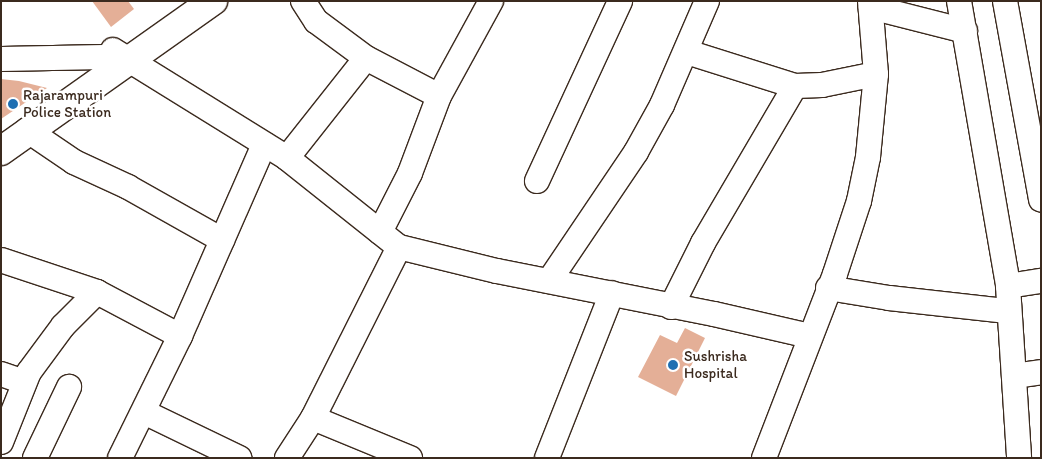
<!DOCTYPE html>
<html>
<head>
<meta charset="utf-8">
<style>
  body { margin:0 }
  #map { position:relative; width:1042px; height:459px; overflow:hidden; background:#fff; font-family:Itim,sans-serif }
  div>[style] { position:absolute }
  .building>* { inset:0; background:#e4af97 }
  .roads { filter:drop-shadow(1px 0 #3b2a1e) drop-shadow(-1px 0 #3b2a1e) drop-shadow(0 1px #3b2a1e) drop-shadow(0 -1px #3b2a1e) }
  .minor>* { height:24px; margin:-12px; padding:0 12px; transform-origin:12px; border-radius:12px; background:#fff }
  .major>* { height:28px; margin:-14px; padding:0 14px; transform-origin:14px; border-radius:14px; background:#fff }
  .dots>* { width:14px; height:14px; translate:-50% -50%; box-sizing:border-box; border:2px solid #fff; border-radius:50% }
  span { translate:-50% -50%; white-space:nowrap; text-align:center; line-height:1.15; -webkit-text-stroke:5px #fff; paint-order:stroke }
  .poi-label { font-size:15px; color:#3b2a1e }
  .left { translate:0 -50%; text-align:left }
  .frame { position:absolute; inset:0; border:2px solid #3b2a1e; pointer-events:none }
</style>
</head>
<body>
<div id="map">
  <div class="building">
    <div style="clip-path:polygon(92px 1px,128px 1px,134px 9px,111px 27px)"></div>
    <div style="clip-path:polygon(1px 79px,19px 81px,47px 88px,1px 119px)"></div>
    <div style="clip-path:polygon(685px 328px,705px 338px,676px 396px,638px 377px,660px 335px,677px 343px)"></div>
  </div>
  <div class="roads">
    <div class="minor">
      <div style="left:303px;top:1px;width:24px;rotate:57deg"></div>
      <div style="left:316px;top:21px;width:62px;rotate:36.5deg"></div>
      <div style="left:366px;top:58px;width:82px;rotate:27.5deg"></div>
      <div style="left:959px;top:1px;width:289px;rotate:80.2deg"></div>
      <div style="left:1008px;top:286px;width:172px;rotate:86.3deg"></div>
      <div style="left:1005px;top:1px;width:202px;rotate:79.7deg"></div>
      <div style="left:871px;top:7px;width:97px;rotate:14.3deg"></div>
      <div style="left:113px;top:50px;width:205px;rotate:31.8deg"></div>
      <div style="left:287px;top:158px;width:143px;rotate:38.5deg"></div>
      <div style="left:399px;top:247px;width:101px;rotate:13.8deg"></div>
      <div style="left:497px;top:271px;width:221px;rotate:11.2deg"></div>
      <div style="left:714px;top:314px;width:98px;rotate:13deg"></div>
      <div style="left:687px;top:52px;width:113px;rotate:17.5deg"></div>
      <div style="left:795px;top:86px;width:27px;rotate:-2deg"></div>
      <div style="left:822px;top:85px;width:55px;rotate:-11.5deg"></div>
      <div style="left:1px;top:59px;width:103px;rotate:-1.1deg"></div>
      <div style="left:27px;top:130px;width:57px;rotate:34.2deg"></div>
      <div style="left:74px;top:162px;width:60px;rotate:24.8deg"></div>
      <div style="left:128px;top:187px;width:108px;rotate:29.4deg"></div>
      <div style="left:287px;top:158px;width:127px;rotate:-51.7deg"></div>
      <div style="left:537px;top:181px;width:198px;rotate:-65.2deg"></div>
      <div style="left:380px;top:232px;width:66px;rotate:-63deg"></div>
      <div style="left:410px;top:173px;width:82px;rotate:-69.4deg"></div>
      <div style="left:439px;top:96px;width:108px;rotate:-61.3deg"></div>
      <div style="left:1px;top:260px;width:101px;rotate:18.4deg"></div>
      <div style="left:97px;top:292px;width:94px;rotate:27.9deg"></div>
      <div style="left:549px;top:281px;width:156px;rotate:-56deg"></div>
      <div style="left:636px;top:152px;width:54px;rotate:-61deg"></div>
      <div style="left:662px;top:105px;width:113px;rotate:-66.6deg"></div>
      <div style="left:1008px;top:286px;width:33px;rotate:-9deg"></div>
      <div style="left:828px;top:288px;width:62px;rotate:9.3deg"></div>
      <div style="left:889px;top:298px;width:119px;rotate:6.3deg"></div>
      <div style="left:671px;top:307px;width:72px;rotate:-63.4deg"></div>
      <div style="left:703px;top:243px;width:182px;rotate:-59.6deg"></div>
      <div style="left:1px;top:374px;width:24px;rotate:19deg"></div>
      <div style="left:1014px;top:376px;width:27px;rotate:-8deg"></div>
      <div style="left:144px;top:412px;width:106px;rotate:25.8deg"></div>
      <div style="left:313px;top:418px;width:105px;rotate:22.4deg"></div>
      <div style="left:1px;top:442px;width:75px;rotate:-68.2deg"></div>
      <div style="left:29px;top:372px;width:57px;rotate:-53.5deg"></div>
      <div style="left:63px;top:326px;width:48px;rotate:-45deg"></div>
      <div style="left:35px;top:458px;width:79px;rotate:-64.4deg"></div>
      <div style="left:120px;top:458px;width:136px;rotate:-63.8deg"></div>
      <div style="left:180px;top:336px;width:209px;rotate:-66.3deg"></div>
      <div style="left:287px;top:458px;width:48px;rotate:-57deg"></div>
      <div style="left:313px;top:418px;width:191px;rotate:-63.3deg"></div>
      <div style="left:547px;top:458px;width:177px;rotate:-68.5deg"></div>
      <div style="left:764px;top:458px;width:197px;rotate:-68.9deg"></div>
      <div style="left:835px;top:274px;width:77px;rotate:-71.8deg"></div>
      <div style="left:859px;top:201px;width:45px;rotate:-78.4deg"></div>
      <div style="left:868px;top:157px;width:83px;rotate:-84.5deg"></div>
      <div style="left:876px;top:74px;width:73px;rotate:-94.7deg"></div>
    </div>
    <div class="major">
      <div style="left:1px;top:151px;width:260px;rotate:-35.3deg"></div>
    </div>
  </div>
  <div class="dots">
    <div style="left:13px;top:104px;background:#1f6fb2"></div>
    <div style="left:673px;top:365px;background:#1f6fb2"></div>
  </div>
  <div class="poi-label">
    <span class="left" style="left:23px;top:104px">Rajarampuri<br>Police Station</span>
    <span class="left" style="left:684px;top:365px">Sushrisha<br>Hospital</span>
  </div>
  <div class="frame"></div>
</div>
</body>
</html>
